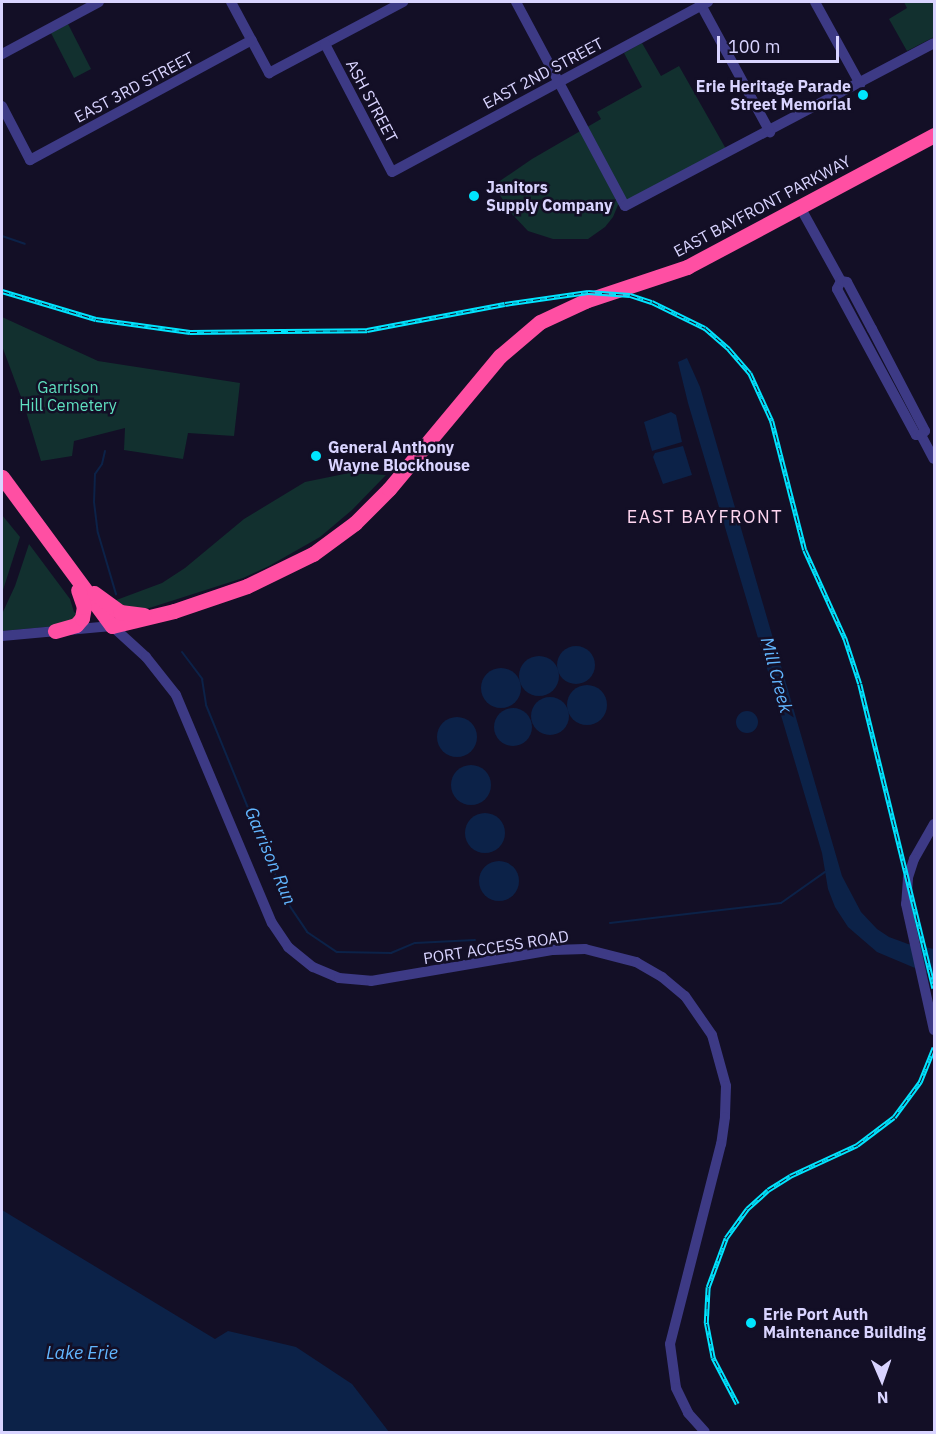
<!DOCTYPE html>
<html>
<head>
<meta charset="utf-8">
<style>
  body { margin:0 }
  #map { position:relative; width:936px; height:1434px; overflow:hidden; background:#130f26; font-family:"IBM Plex Sans",sans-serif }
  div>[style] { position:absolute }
  .green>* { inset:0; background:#12302f }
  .water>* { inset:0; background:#0c2248 }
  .round { border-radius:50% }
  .stream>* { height:2px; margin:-1px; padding:0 1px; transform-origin:1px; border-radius:1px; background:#0c2248 }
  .minor>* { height:10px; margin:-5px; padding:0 5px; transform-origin:5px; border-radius:5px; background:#3d3a85 }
  .highway>* { height:15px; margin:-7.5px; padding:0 7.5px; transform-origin:7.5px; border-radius:7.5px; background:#ff4fa3 }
  .rail>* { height:4.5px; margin-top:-2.25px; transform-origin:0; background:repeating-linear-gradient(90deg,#130f26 0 7px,#00e5ff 0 14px); box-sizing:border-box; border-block:2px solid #00e5ff }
  .dots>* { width:16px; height:16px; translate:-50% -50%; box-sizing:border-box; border:3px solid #130f26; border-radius:50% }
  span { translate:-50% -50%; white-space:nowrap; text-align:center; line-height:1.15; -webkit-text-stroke:5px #130f26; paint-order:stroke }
  .street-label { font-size:16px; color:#d9d4ff }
  .poi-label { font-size:16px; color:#d9d4ff; font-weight:700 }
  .right { translate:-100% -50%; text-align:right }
  .left { translate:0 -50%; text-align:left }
  .park-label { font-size:16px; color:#5fe0c0 }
  .neighbourhood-label { font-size:18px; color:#ffd6f0; letter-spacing:1.5px }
  .water-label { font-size:18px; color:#62b6ff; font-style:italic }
  .frame { position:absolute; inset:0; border:3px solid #d9d4ff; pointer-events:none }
  .north { position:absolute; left:852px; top:1350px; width:60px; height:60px; -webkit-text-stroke:4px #130f26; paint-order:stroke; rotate:178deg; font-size:16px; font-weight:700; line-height:24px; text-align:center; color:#d9d4ff }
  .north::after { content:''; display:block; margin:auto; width:21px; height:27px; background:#d9d4ff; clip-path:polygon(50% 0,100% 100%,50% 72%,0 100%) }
  .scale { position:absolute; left:717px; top:36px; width:122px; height:27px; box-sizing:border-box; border:3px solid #d9d4ff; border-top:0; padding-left:8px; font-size:18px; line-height:21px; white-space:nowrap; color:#d9d4ff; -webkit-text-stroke:4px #130f26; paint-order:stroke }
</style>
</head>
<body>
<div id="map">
  <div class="green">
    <div style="clip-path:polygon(904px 2px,934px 2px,934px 37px,907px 51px,889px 19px,907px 8px)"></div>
    <div style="clip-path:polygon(68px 24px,91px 69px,74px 78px,51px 33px)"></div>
    <div style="clip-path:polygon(642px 43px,661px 76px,679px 66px,726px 149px,618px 205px,613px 217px,605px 227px,588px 239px,553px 239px,528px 231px,510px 212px,494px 185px,532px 159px,601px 119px,597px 112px,642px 87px,624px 53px)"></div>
    <div style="clip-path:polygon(2px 317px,98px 361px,240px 383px,234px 436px,188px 433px,183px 459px,124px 450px,125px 428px,74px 441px,72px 456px,41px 461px,24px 405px,2px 346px)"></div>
    <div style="clip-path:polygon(349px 473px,386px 475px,352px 510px,320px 537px,269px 566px,243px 578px,140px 611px,111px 602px,162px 583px,185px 568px,244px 519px,305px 482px)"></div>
    <div style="clip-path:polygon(2px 515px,20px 537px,2px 593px)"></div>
    <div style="clip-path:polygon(29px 544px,70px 599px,74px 612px,78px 614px,73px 620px,57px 626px,2px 631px,2px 614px,15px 586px)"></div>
  </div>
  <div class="water">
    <div style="clip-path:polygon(687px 358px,700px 387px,842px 876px,861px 912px,877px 929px,889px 937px,908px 944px,934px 949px,934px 976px,877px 952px,848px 927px,835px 907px,828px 889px,822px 853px,688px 403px,678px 362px)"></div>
    <div style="clip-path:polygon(671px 412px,676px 415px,682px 442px,652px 451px,644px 422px)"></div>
    <div style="clip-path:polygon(683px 446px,692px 475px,663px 484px,653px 457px,655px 453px)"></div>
    <div class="round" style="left:557px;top:646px;width:38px;height:38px"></div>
    <div class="round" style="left:519px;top:656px;width:40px;height:40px"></div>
    <div class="round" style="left:481px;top:668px;width:40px;height:40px"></div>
    <div class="round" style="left:567px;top:685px;width:40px;height:40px"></div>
    <div class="round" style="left:531px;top:697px;width:38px;height:38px"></div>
    <div class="round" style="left:494px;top:708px;width:38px;height:38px"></div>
    <div class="round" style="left:736px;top:711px;width:22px;height:22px"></div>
    <div class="round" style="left:437px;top:717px;width:40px;height:40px"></div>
    <div class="round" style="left:451px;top:765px;width:40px;height:40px"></div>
    <div class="round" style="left:465px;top:813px;width:40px;height:40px"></div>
    <div class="round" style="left:479px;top:861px;width:40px;height:40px"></div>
    <div style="clip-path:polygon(2px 1210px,215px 1339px,228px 1331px,296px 1347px,352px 1384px,389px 1432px,2px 1432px)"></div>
  </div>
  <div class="stream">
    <div style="left:2px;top:236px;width:24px;rotate:19deg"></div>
    <div style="left:105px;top:451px;width:13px;rotate:103deg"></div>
    <div style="left:102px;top:464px;width:12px;rotate:125deg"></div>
    <div style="left:95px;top:474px;width:28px;rotate:92deg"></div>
    <div style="left:94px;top:502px;width:31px;rotate:83deg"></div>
    <div style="left:98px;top:533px;width:64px;rotate:73.6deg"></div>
    <div style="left:182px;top:652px;width:34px;rotate:53deg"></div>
    <div style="left:202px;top:679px;width:26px;rotate:81deg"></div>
    <div style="left:206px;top:705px;width:209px;rotate:67.8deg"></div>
    <div style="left:285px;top:899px;width:40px;rotate:56deg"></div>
    <div style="left:307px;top:932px;width:36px;rotate:34deg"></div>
    <div style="left:337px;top:952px;width:54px;rotate:1.1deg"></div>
    <div style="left:391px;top:953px;width:26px;rotate:-23deg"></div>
    <div style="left:415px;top:943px;width:60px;rotate:-2.9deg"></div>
    <div style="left:610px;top:923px;width:172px;rotate:-6.7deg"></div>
    <div style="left:781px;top:903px;width:54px;rotate:-35.2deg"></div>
  </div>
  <div class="minor">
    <div style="left:231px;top:2px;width:81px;rotate:61.8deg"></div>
    <div style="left:269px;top:73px;width:152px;rotate:-27.9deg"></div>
    <div style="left:516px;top:2px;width:231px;rotate:61.9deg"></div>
    <div style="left:625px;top:206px;width:349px;rotate:-27.8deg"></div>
    <div style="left:815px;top:2px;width:94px;rotate:61.2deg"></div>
    <div style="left:701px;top:5px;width:145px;rotate:61.5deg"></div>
    <div style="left:325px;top:44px;width:144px;rotate:62.4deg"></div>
    <div style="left:392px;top:172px;width:359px;rotate:-28.3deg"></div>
    <div style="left:2px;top:54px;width:110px;rotate:-28.2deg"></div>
    <div style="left:2px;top:106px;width:61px;rotate:62.6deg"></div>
    <div style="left:30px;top:160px;width:252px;rotate:-28.4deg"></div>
    <div style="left:800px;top:207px;width:85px;rotate:61deg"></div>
    <div style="left:841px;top:281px;width:9px;rotate:117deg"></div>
    <div style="left:837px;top:289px;width:166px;rotate:61.6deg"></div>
    <div style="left:916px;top:435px;width:5px"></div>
    <div style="left:921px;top:435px;width:27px;rotate:62deg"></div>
    <div style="left:841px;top:281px;width:6px;rotate:9deg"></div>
    <div style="left:847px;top:282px;width:53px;rotate:62deg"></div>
    <div style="left:872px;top:329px;width:115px;rotate:62.5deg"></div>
    <div style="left:925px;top:431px;width:6px;rotate:135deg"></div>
    <div style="left:2px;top:636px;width:110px;rotate:-5.2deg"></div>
    <div style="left:112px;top:626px;width:46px;rotate:42.4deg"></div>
    <div style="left:146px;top:657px;width:48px;rotate:51.7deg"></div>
    <div style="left:176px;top:695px;width:247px;rotate:67.2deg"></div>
    <div style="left:272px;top:923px;width:29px;rotate:56deg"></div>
    <div style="left:288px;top:947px;width:32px;rotate:39deg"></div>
    <div style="left:313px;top:967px;width:28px;rotate:23deg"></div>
    <div style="left:339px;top:978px;width:32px;rotate:5deg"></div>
    <div style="left:371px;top:981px;width:185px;rotate:-9.7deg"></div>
    <div style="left:553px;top:950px;width:32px;rotate:-2deg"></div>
    <div style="left:585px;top:949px;width:53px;rotate:14.3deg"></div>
    <div style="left:636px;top:962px;width:30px;rotate:30deg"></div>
    <div style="left:662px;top:977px;width:30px;rotate:40deg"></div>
    <div style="left:685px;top:996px;width:47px;rotate:55.3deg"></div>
    <div style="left:712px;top:1035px;width:53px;rotate:74.6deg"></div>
    <div style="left:726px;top:1086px;width:31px;rotate:92deg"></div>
    <div style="left:725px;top:1117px;width:27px;rotate:98deg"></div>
    <div style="left:721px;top:1144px;width:206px;rotate:104.3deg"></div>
    <div style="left:670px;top:1344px;width:44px;rotate:82.2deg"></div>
    <div style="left:676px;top:1388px;width:28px;rotate:64deg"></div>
    <div style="left:688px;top:1413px;width:25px;rotate:48deg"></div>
    <div style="left:934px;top:824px;width:40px;rotate:119.7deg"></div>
    <div style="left:914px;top:859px;width:20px;rotate:108deg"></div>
    <div style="left:908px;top:878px;width:26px;rotate:94deg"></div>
    <div style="left:906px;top:904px;width:129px;rotate:77.5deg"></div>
  </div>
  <div class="highway">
    <div style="left:2px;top:477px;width:185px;rotate:53.6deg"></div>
    <div style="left:112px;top:626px;width:64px;rotate:-13.6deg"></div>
    <div style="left:174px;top:611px;width:77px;rotate:-18.9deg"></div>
    <div style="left:247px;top:586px;width:73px;rotate:-25.9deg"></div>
    <div style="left:313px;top:554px;width:52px;rotate:-36.4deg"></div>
    <div style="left:355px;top:523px;width:48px;rotate:-45deg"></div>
    <div style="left:389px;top:489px;width:173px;rotate:-50.2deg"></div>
    <div style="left:500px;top:356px;width:52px;rotate:-40.4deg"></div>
    <div style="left:540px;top:322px;width:50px;rotate:-25deg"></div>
    <div style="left:585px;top:301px;width:108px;rotate:-18.4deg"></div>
    <div style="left:687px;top:267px;width:280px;rotate:-28.1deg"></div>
    <div style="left:94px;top:593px;width:32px;rotate:36deg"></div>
    <div style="left:120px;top:612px;width:24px;rotate:7deg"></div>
    <div style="left:55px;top:631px;width:22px;rotate:-16deg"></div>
    <div style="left:76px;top:625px;width:9px;rotate:-49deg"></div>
    <div style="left:82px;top:618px;width:11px;rotate:-80deg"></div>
    <div style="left:84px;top:607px;width:18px;rotate:-109deg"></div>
  </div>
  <div class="rail">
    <div style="left:2px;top:291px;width:98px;rotate:16.6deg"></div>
    <div style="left:96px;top:319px;width:95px;rotate:7.9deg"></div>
    <div style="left:190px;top:332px;width:177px;rotate:-0.6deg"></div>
    <div style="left:367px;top:330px;width:140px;rotate:-10.7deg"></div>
    <div style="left:505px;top:304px;width:84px;rotate:-8.2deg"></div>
    <div style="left:588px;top:292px;width:42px;rotate:4.1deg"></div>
    <div style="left:630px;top:295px;width:23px;rotate:18deg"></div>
    <div style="left:652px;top:302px;width:59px;rotate:26.1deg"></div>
    <div style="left:705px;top:328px;width:32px;rotate:41deg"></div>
    <div style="left:729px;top:349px;width:32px;rotate:49deg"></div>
    <div style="left:750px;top:373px;width:53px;rotate:65.4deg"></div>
    <div style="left:772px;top:421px;width:133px;rotate:75.7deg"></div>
    <div style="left:805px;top:550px;width:97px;rotate:65.6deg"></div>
    <div style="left:845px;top:638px;width:48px;rotate:71.9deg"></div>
    <div style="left:860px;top:684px;width:313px;rotate:76.3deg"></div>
    <div style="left:737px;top:1404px;width:52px;rotate:-117.6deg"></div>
    <div style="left:713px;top:1358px;width:36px;rotate:-101deg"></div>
    <div style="left:706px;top:1323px;width:36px;rotate:-87deg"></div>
    <div style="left:708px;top:1287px;width:52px;rotate:-69.8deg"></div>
    <div style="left:726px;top:1238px;width:36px;rotate:-54deg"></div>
    <div style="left:747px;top:1209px;width:28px;rotate:-42deg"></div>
    <div style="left:768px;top:1190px;width:26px;rotate:-32deg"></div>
    <div style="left:790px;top:1176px;width:74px;rotate:-24.8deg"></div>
    <div style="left:857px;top:1145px;width:46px;rotate:-37.1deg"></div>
    <div style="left:894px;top:1117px;width:44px;rotate:-53.4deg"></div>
    <div style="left:920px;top:1082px;width:37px;rotate:-68deg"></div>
  </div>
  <div class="dots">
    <div style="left:863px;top:95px;background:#00e5ff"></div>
    <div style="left:474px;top:196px;background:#00e5ff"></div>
    <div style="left:316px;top:456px;background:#00e5ff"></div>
    <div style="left:751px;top:1323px;background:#00e5ff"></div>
  </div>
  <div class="street-label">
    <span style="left:543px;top:73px;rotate:-28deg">EAST 2ND STREET</span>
    <span style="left:134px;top:87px;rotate:-28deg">EAST 3RD STREET</span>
    <span style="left:372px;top:101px;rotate:62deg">ASH STREET</span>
    <span style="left:762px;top:206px;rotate:-28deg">EAST BAYFRONT PARKWAY</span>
    <span style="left:496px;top:947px;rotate:-9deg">PORT ACCESS ROAD</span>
  </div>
  <div class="poi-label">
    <span class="right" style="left:851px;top:95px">Erie Heritage Parade<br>Street Memorial</span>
    <span class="left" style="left:486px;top:196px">Janitors<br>Supply Company</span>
    <span class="left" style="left:328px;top:456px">General Anthony<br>Wayne Blockhouse</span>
    <span class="left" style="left:763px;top:1323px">Erie Port Auth<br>Maintenance Building</span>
  </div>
  <div class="park-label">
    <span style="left:68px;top:396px">Garrison<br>Hill Cemetery</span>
  </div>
  <div class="neighbourhood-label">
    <span style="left:705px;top:517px">EAST BAYFRONT</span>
  </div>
  <div class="water-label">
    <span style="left:776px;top:675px;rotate:75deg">Mill Creek</span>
    <span style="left:270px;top:856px;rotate:67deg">Garrison Run</span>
    <span style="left:82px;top:1353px">Lake Erie</span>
  </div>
  <div class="frame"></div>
  <div class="north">N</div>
  <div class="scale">100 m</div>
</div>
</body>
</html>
